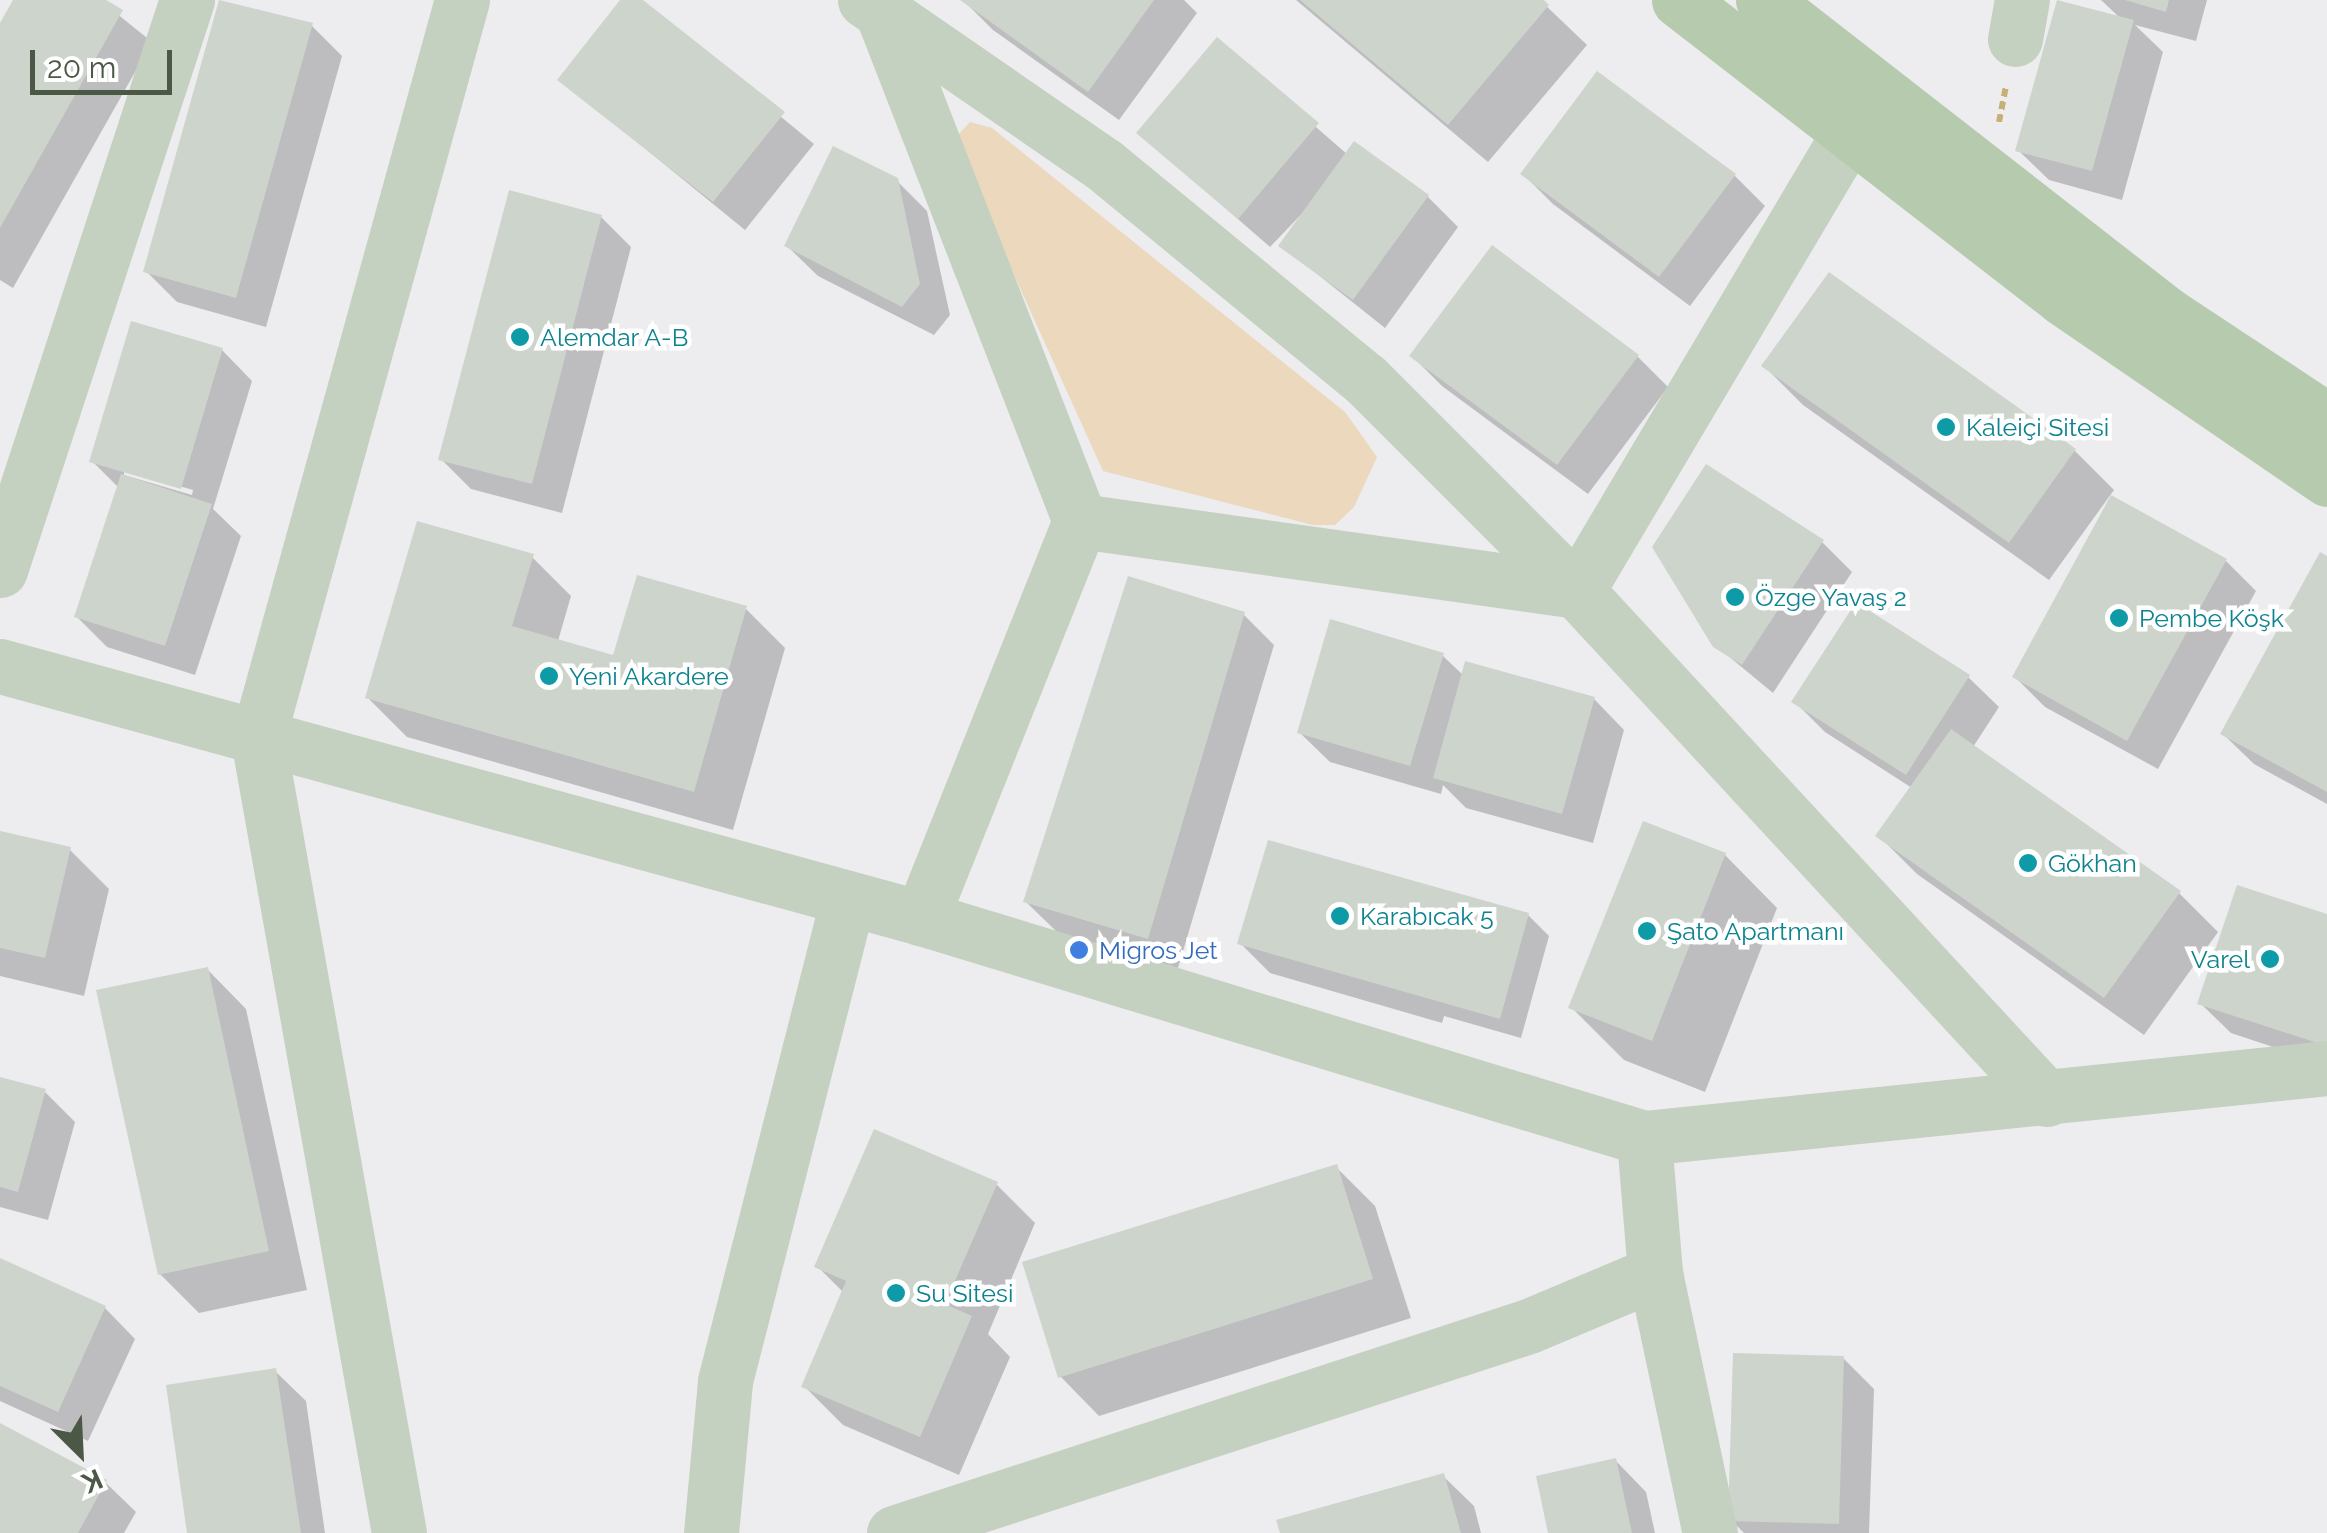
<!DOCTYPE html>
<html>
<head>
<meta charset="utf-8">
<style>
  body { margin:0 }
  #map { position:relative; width:2327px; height:1533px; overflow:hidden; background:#edecef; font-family:Raleway,sans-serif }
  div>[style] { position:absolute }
  .green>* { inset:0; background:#ebd8bd }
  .shadow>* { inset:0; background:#0003 }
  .building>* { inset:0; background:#cdd4cc }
  .path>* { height:6px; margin-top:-3px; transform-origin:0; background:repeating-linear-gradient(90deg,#c6b077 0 8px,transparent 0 13px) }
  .minor>* { height:55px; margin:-27.5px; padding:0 27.5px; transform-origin:27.5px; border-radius:27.5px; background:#c5d1c0 }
  .major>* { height:55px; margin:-27.5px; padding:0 27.5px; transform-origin:27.5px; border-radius:27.5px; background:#b6caae }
  .dots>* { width:28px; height:28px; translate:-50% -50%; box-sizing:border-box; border:5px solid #fff; border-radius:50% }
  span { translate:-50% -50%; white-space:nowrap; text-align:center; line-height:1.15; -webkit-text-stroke:9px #fff; paint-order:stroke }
  .culture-label { font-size:25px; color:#0d838f }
  .left { translate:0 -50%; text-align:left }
  .right { translate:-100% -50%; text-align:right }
  .shop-label { font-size:25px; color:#366cbe }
  .north { position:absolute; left:30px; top:1403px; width:100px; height:100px; -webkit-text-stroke:8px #fff; paint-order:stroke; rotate:156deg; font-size:28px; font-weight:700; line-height:40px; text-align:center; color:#4c5846 }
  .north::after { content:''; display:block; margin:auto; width:35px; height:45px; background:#4c5846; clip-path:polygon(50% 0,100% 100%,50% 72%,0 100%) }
  .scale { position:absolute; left:30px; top:50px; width:142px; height:45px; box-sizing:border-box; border:5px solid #4c5846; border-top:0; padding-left:12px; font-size:30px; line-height:35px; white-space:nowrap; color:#4c5846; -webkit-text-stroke:8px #fff; paint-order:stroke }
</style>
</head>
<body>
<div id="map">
  <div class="green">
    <div style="clip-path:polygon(970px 122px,992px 128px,1345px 412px,1377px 457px,1354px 507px,1335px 525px,1313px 525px,1103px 471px,965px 167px,957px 136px)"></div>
  </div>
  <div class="shadow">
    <div style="clip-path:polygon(16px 0,100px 0,152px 42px,13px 288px,0 280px,0 28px)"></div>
    <div style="clip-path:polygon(623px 0,639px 0,814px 144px,745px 230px,561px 80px)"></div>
    <div style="clip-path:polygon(963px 0,1184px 0,1197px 13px,1119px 120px,993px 30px)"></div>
    <div style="clip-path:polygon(1296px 0,1540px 0,1587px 45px,1488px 162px)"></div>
    <div style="clip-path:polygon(2101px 0,2207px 0,2196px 41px,2135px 25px,2163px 52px,2122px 200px,2049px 180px,2018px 150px,2120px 18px)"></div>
    <div style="clip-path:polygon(312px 26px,342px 56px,266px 327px,177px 302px,146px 271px)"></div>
    <div style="clip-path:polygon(1217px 41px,1348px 155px,1428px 197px,1458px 227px,1385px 328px,1282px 246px,1315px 200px,1270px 247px,1139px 133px)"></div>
    <div style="clip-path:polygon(1598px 74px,1735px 176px,1765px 206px,1690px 306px,1553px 204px,1523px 174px)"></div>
    <div style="clip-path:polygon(896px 180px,927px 211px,950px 315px,934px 335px,818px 276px,787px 246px)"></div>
    <div style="clip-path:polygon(601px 217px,631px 247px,562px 513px,471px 489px,441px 459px)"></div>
    <div style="clip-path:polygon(1829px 276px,2075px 451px,2114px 490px,2049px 580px,1803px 405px,1764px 366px)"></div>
    <div style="clip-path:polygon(evenodd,222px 350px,252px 381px,213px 509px,241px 536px,195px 675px,107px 647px,77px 617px,119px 488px,92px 461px,222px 350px,124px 470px,193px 490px,192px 495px,124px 475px,124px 470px)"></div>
    <div style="clip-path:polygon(1412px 356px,1638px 357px,1668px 387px,1588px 494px,1442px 386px)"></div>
    <div style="clip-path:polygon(1822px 542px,1852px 572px,1773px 693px,1715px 645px)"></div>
    <div style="clip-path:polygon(532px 557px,571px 596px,558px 641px,615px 658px,746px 609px,785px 648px,733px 830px,407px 737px,368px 698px)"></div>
    <div style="clip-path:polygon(2327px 559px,2327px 804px,2254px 764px,2223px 734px)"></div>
    <div style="clip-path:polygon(2226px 561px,2256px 591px,2158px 769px,2045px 707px,2015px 677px)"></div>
    <div style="clip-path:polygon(1243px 614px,1274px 645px,1178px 968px,1057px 932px,1026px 902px)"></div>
    <div style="clip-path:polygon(1442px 655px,1464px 676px,1594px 699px,1624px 730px,1593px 843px,1466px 808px,1443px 785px,1441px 794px,1330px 762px,1299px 732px)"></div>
    <div style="clip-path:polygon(1968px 677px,1999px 707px,1973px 747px,2179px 893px,2218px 932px,2144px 1035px,1917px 874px,1878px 835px,1912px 788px,1825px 732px,1795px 702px)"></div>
    <div style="clip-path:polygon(0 833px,70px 850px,109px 889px,84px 996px,0 976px)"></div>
    <div style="clip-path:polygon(1725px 855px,1777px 908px,1705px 1092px,1624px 1060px,1571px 1007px)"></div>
    <div style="clip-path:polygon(1528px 915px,1549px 936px,1521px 1038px,1444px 1016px,1442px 1023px,1270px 973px,1240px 943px)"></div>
    <div style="clip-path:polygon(2327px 917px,2327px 1065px,2231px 1033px,2200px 1003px)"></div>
    <div style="clip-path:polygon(207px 969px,246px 1009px,307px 1290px,199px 1313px,160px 1274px)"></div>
    <div style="clip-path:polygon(0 1080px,45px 1092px,75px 1122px,48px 1220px,0 1207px)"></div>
    <div style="clip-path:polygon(1336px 1167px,1375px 1206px,1411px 1318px,1099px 1416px,1060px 1376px)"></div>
    <div style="clip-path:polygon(996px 1184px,1035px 1223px,988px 1334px,1010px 1357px,959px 1475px,843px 1425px,804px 1386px,844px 1293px,817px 1266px)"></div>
    <div style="clip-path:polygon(0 1261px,105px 1308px,135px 1339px,88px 1441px,0 1401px)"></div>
    <div style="clip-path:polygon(1843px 1358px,1874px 1389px,1869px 1533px,1744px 1533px,1731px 1520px)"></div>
    <div style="clip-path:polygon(275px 1371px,306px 1401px,325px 1533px,190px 1533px)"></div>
    <div style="clip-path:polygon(0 1425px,105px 1482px,136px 1512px,124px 1533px,0 1533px)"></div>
    <div style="clip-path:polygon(1616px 1461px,1646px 1492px,1655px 1533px,1551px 1533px)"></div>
    <div style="clip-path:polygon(1443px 1476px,1474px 1506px,1481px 1533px,1282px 1533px)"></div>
  </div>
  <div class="building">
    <div style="clip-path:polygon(13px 0,106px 0,123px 10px,0 228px,0 23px)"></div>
    <div style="clip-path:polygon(219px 0,313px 23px,236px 298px,143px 272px)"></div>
    <div style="clip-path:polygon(620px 0,643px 0,785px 112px,713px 202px,557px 80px)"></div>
    <div style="clip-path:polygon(960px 0,1154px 0,1088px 92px)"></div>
    <div style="clip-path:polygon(1300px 0,1544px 0,1549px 5px,1448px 125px)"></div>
    <div style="clip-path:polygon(2057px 0,2134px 20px,2092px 171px,2015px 151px)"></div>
    <div style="clip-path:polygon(2125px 0,2169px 0,2166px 12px)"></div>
    <div style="clip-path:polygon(1217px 37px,1319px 123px,1238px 219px,1136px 133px)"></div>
    <div style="clip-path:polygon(1597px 71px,1736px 174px,1659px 277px,1520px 174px)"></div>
    <div style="clip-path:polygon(1354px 141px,1429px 195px,1353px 300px,1278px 246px)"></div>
    <div style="clip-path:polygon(833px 146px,898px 178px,920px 284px,902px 307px,784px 246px)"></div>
    <div style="clip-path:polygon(509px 190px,602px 215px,532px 484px,438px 460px)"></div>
    <div style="clip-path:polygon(1492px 245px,1639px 355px,1557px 465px,1409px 356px)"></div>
    <div style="clip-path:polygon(1829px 272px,2076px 449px,2009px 543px,1761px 366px)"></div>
    <div style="clip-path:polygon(131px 321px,223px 348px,181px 489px,89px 462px)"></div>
    <div style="clip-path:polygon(1706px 464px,1824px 540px,1742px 665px,1713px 647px,1652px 547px)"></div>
    <div style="clip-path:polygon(121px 474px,212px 504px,165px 646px,74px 617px)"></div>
    <div style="clip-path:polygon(2111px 495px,2227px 559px,2127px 741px,2012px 677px)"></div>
    <div style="clip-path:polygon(417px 521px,534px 554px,512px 626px,613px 655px,637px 575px,747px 606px,694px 792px,365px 698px)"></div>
    <div style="clip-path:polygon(2320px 552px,2327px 556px,2327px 792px,2220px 734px)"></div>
    <div style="clip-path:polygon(1128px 576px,1245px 612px,1148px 939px,1023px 902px)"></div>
    <div style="clip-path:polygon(1856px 602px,1970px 675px,1906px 775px,1791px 702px)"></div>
    <div style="clip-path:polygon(1330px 619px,1444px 653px,1410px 766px,1297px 733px)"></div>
    <div style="clip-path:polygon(1465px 661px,1595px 697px,1562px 814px,1433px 778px)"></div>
    <div style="clip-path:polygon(1951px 729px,2181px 891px,2104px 998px,1875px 836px)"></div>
    <div style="clip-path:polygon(1643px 821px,1726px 853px,1652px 1041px,1568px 1008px)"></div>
    <div style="clip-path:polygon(0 831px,71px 847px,45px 958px,0 948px)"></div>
    <div style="clip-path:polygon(1268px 840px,1529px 913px,1500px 1019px,1237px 944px)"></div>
    <div style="clip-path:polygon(2237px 885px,2327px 914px,2327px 1046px,2197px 1004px)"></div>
    <div style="clip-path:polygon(208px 967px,269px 1251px,158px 1275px,96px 990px)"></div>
    <div style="clip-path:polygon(0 1077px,46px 1089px,18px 1192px,0 1187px)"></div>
    <div style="clip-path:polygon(874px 1129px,998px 1182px,945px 1304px,972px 1316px,920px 1437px,801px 1387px,846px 1281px,814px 1267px)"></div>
    <div style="clip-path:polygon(1337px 1164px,1373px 1279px,1058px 1378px,1022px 1262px)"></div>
    <div style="clip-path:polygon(0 1258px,106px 1306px,58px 1412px,0 1386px)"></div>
    <div style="clip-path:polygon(1733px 1353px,1844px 1356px,1839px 1524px,1728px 1521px)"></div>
    <div style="clip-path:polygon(276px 1368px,301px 1533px,187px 1533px,166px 1385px)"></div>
    <div style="clip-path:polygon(0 1423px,107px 1480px,78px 1533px,0 1533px)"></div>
    <div style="clip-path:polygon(1616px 1458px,1632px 1533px,1548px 1533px,1536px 1476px)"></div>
    <div style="clip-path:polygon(1444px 1473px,1461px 1533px,1280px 1533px,1276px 1520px)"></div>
  </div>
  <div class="path">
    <div style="left:1999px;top:122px;width:38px;rotate:-79deg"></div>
  </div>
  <div class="minor">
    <div style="left:865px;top:0;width:289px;rotate:34.6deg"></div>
    <div style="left:1103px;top:164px;width:339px;rotate:39.4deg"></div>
    <div style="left:1365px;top:379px;width:300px;rotate:45deg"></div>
    <div style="left:1577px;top:591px;width:692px;rotate:47.23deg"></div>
    <div style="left:880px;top:7px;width:552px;rotate:68.74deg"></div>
    <div style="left:1080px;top:521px;width:428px;rotate:111.8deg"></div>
    <div style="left:2015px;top:39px;width:40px;rotate:-80deg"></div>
    <div style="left:1080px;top:521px;width:502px;rotate:8.02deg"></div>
    <div style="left:1577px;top:591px;width:533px;rotate:-59.29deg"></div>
    <div style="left:0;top:570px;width:600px;rotate:-71.84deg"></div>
    <div style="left:0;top:666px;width:955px;rotate:15.3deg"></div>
    <div style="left:921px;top:918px;width:756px;rotate:16.92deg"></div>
    <div style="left:1644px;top:1138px;width:687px;rotate:-5.85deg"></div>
    <div style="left:1655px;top:1273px;width:266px;rotate:78.1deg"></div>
    <div style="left:399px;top:1533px;width:807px;rotate:-100.06deg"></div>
    <div style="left:258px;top:738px;width:766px;rotate:-74.55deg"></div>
    <div style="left:711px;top:1533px;width:153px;rotate:-84.7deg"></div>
    <div style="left:725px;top:1381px;width:497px;rotate:-75.7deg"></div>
    <div style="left:894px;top:1533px;width:668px;rotate:-18.06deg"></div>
    <div style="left:1529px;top:1326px;width:137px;rotate:-22.8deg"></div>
    <div style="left:1655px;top:1273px;width:135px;rotate:-94.7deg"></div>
  </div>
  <div class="major">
    <div style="left:1679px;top:0;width:486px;rotate:37.8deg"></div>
    <div style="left:2063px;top:298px;width:320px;rotate:34.4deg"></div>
    <div style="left:1763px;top:0;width:511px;rotate:37.92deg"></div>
    <div style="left:2166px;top:314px;width:193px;rotate:33.4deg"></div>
  </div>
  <div class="dots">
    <div style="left:520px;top:337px;background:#0f9aa8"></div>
    <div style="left:1946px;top:427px;background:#0f9aa8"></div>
    <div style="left:1735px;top:597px;background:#0f9aa8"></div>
    <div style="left:2119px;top:618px;background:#0f9aa8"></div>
    <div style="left:549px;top:676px;background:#0f9aa8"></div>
    <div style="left:2028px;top:863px;background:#0f9aa8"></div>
    <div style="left:1340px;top:916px;background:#0f9aa8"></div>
    <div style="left:1647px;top:931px;background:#0f9aa8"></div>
    <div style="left:1079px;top:950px;background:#3f7fe0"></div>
    <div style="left:2270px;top:959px;background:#0f9aa8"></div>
    <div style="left:896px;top:1293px;background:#0f9aa8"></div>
  </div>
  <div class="culture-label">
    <span class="left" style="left:540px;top:337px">Alemdar A-B</span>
    <span class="left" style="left:1966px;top:427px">Kaleiçi Sitesi</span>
    <span class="left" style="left:1755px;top:597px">Özge Yavaş 2</span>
    <span class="left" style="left:2139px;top:618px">Pembe Köşk</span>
    <span class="left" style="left:569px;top:676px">Yeni Akardere</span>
    <span class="left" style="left:2048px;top:863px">Gökhan</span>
    <span class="left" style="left:1360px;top:916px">Karabıcak 5</span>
    <span class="left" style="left:1667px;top:931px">Şato Apartmanı</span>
    <span class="right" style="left:2250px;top:959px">Varel</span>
    <span class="left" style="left:916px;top:1293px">Su Sitesi</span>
  </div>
  <div class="shop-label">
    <span class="left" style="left:1099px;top:950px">Migros Jet</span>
  </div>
  <div class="north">K</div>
  <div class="scale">20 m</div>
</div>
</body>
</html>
